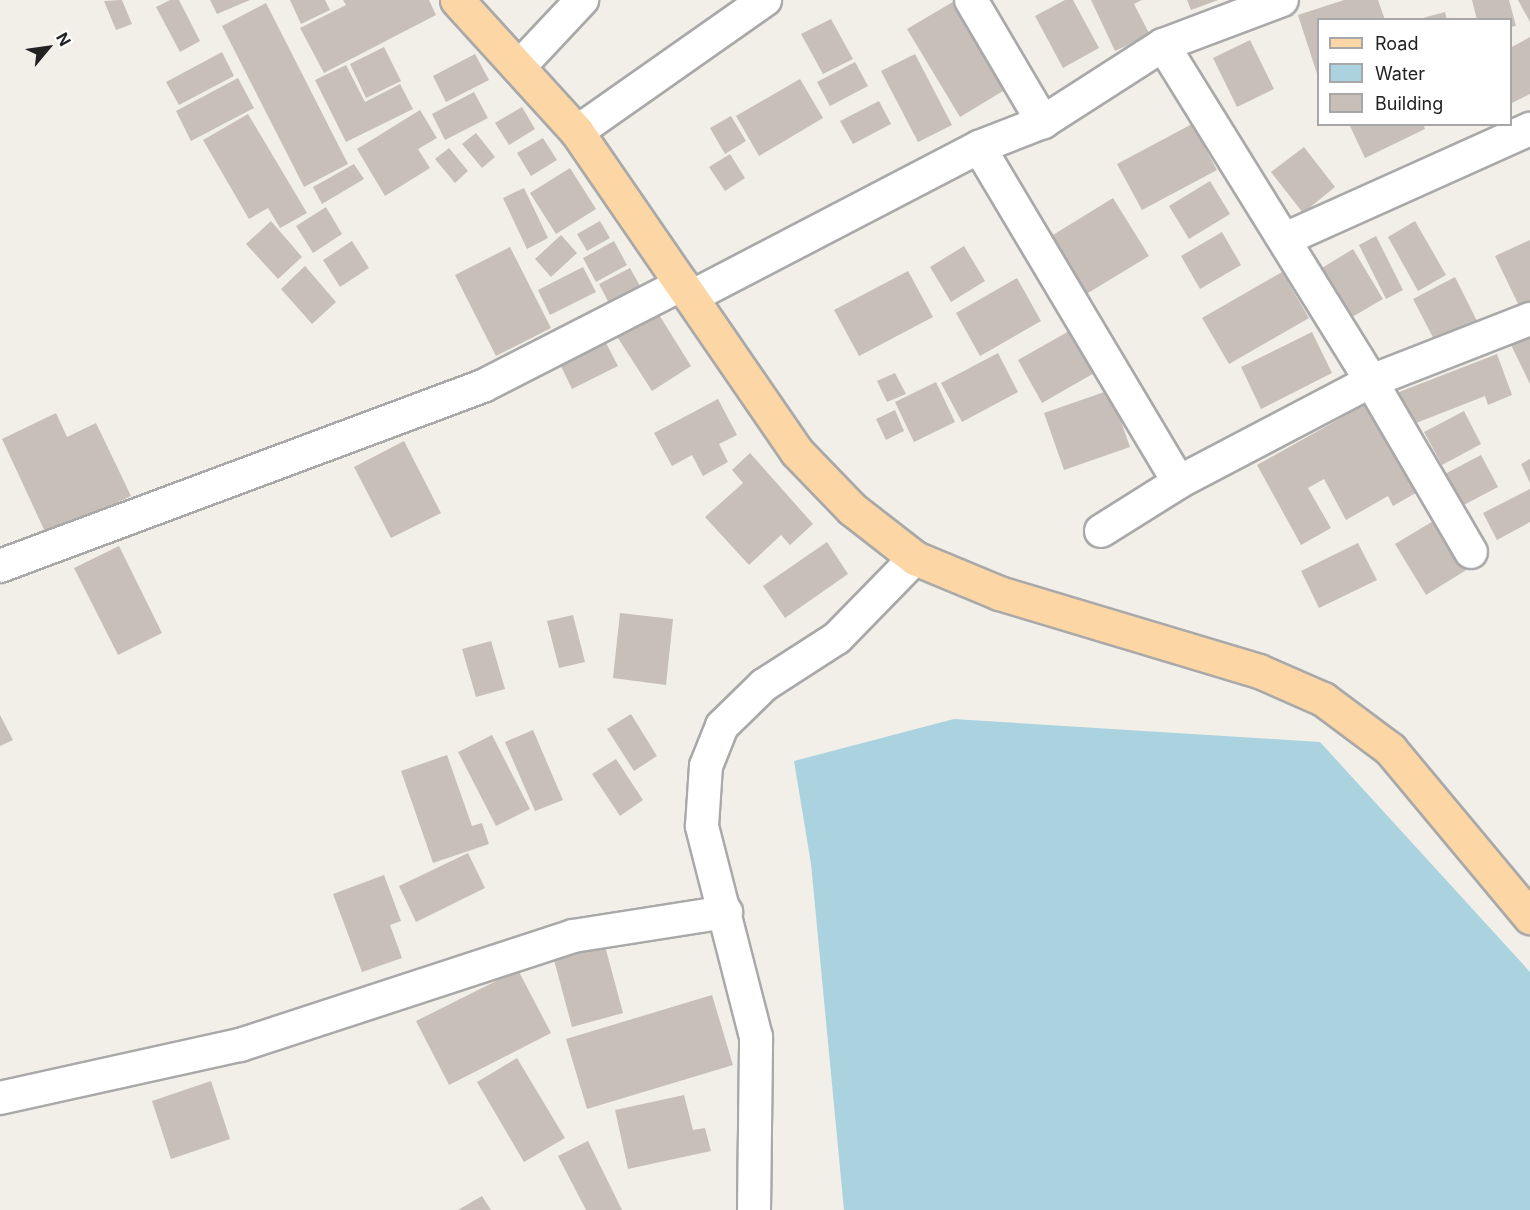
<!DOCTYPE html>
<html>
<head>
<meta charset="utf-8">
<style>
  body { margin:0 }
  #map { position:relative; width:1530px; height:1210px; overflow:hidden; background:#f2efe9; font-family:Inter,sans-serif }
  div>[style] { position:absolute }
  .water>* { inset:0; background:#aad3df }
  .building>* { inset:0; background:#c7bfb8 }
  .roads { filter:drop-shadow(2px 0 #a9a9a9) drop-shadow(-2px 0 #a9a9a9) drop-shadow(0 2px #a9a9a9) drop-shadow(0 -2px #a9a9a9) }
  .minor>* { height:32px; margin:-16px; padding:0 16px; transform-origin:16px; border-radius:16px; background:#fff }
  .major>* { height:33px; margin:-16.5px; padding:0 16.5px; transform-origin:16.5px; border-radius:16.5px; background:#fcd6a4 }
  span { translate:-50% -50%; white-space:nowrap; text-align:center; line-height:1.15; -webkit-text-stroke:4.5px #fff; paint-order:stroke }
  .legend { position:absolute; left:1317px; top:18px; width:195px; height:108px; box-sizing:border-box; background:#fff; border:2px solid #a7a7a7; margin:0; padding:8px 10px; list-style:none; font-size:18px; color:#222 }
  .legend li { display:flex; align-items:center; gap:12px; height:30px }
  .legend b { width:30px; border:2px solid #a7a7a7 }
  .north { position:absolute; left:18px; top:18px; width:60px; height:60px; -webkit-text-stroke:4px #fff; paint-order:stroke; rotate:61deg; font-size:16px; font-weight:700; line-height:24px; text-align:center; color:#222 }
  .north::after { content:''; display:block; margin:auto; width:21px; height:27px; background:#222; clip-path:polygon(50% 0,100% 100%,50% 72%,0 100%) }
</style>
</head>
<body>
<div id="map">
  <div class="water">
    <div style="clip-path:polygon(954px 719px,1320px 742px,1530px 972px,1530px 1210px,844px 1210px,811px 864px,794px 761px)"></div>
  </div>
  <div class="building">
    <div style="clip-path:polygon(122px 0,132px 24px,116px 30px,104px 1px)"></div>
    <div style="clip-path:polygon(170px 0,179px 0,200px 41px,180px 52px,156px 7px)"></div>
    <div style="clip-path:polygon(210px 0,250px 0,217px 14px)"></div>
    <div style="clip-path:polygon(290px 0,325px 0,330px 10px,301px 24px)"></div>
    <div style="clip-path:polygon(343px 0,429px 0,436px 15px,324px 73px,300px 28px,346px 5px)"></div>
    <div style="clip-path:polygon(956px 0,1008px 88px,960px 117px,907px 29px)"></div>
    <div style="clip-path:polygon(1065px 0,1073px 0,1099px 48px,1063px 68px,1035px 16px)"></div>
    <div style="clip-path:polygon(1091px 0,1142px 0,1134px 4px,1150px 35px,1115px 51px)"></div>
    <div style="clip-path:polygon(1187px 0,1218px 0,1191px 10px)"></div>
    <div style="clip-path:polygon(1344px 0,1378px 0,1385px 20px,1318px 20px,1318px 77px,1298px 15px)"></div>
    <div style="clip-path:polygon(1472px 0,1509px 0,1516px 26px,1510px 27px,1510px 20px,1477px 20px)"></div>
    <div style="clip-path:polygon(1518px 0,1530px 0,1530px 22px)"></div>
    <div style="clip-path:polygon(266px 3px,348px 164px,304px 187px,222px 26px)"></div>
    <div style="clip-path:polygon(1445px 12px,1447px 20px,1419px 20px,1419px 19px)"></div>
    <div style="clip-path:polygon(831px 19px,853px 59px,823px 74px,801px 34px)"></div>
    <div style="clip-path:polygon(1530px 37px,1530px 94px,1510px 104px,1510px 48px)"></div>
    <div style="clip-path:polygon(1250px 40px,1274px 89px,1237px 107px,1213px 58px)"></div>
    <div style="clip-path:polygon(384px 47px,401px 81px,366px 98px,350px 64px)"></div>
    <div style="clip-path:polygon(222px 52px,234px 76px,179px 105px,166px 82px)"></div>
    <div style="clip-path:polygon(475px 54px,489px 80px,446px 102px,433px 76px)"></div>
    <div style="clip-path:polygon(915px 54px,952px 125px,918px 142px,881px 71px)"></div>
    <div style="clip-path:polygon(855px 62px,868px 86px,830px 106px,817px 82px)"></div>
    <div style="clip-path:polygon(346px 65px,365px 102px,400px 84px,413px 109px,346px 142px,315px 80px)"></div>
    <div style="clip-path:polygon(238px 78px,254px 108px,191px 141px,176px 111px)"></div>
    <div style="clip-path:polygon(800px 79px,823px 118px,759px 156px,736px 116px)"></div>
    <div style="clip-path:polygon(474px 92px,488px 118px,445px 140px,432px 114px)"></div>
    <div style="clip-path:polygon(879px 101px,891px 124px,853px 144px,840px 121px)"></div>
    <div style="clip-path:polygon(522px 107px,535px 129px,509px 145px,495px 123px)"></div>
    <div style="clip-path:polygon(420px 110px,437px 138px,418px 149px,430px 168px,385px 196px,357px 149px)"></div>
    <div style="clip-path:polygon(248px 114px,307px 213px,280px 228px,268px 208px,249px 219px,203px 140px)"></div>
    <div style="clip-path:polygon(731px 116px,746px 141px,725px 154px,710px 128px)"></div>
    <div style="clip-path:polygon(1192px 124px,1217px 170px,1142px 210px,1117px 164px)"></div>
    <div style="clip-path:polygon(1349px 124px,1423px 124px,1425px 129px,1365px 158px)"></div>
    <div style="clip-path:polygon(476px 133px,495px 157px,482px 168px,462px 144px)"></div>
    <div style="clip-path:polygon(543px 138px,557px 160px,531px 176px,517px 153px)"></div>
    <div style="clip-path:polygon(1304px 147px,1335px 187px,1303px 213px,1271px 172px)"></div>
    <div style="clip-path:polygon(449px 148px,468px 171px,455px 183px,435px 159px)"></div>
    <div style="clip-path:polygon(730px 154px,745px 178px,725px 191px,709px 167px)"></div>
    <div style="clip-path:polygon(354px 164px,364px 179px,322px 204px,313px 187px)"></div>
    <div style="clip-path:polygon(570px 168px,596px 209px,556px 234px,530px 193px)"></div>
    <div style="clip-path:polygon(1210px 181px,1230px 214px,1189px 239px,1169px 206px)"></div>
    <div style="clip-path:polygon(524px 188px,548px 238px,527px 249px,503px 198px)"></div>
    <div style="clip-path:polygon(1113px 198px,1149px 256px,1083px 296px,1048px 238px)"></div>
    <div style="clip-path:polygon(326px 207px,342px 234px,313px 253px,296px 226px)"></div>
    <div style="clip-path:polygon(271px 221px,302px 257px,278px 279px,246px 244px)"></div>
    <div style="clip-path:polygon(600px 221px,610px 238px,587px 251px,577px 234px)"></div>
    <div style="clip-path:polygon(1415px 221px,1446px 275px,1418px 291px,1388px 237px)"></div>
    <div style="clip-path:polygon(1222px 232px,1241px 265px,1200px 289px,1181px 256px)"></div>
    <div style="clip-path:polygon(561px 235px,577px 253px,551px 277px,535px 259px)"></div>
    <div style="clip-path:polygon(1376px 236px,1403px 290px,1386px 299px,1359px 245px)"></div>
    <div style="clip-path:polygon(1530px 240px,1530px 303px,1520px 308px,1495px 256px)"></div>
    <div style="clip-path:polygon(352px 241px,369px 268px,340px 287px,323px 260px)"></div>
    <div style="clip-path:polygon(614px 241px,627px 265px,596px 282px,583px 258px)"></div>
    <div style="clip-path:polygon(964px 246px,985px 281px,951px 302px,930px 267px)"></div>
    <div style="clip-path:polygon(510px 247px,551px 328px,496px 356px,455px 275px)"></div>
    <div style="clip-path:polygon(1353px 249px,1383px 299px,1347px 320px,1317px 271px)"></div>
    <div style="clip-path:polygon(305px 266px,336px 302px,312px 324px,281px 289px)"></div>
    <div style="clip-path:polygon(583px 267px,596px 292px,550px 315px,538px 290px)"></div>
    <div style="clip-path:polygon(630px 268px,644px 293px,612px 309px,599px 284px)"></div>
    <div style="clip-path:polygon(908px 271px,933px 317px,859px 356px,834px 310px)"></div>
    <div style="clip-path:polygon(1282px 272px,1309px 318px,1229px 364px,1202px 318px)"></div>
    <div style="clip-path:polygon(1455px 277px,1480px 327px,1438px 347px,1413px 299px)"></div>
    <div style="clip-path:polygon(1017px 278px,1041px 321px,980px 356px,956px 313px)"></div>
    <div style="clip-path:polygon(656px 310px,691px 366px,652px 391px,616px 335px)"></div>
    <div style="clip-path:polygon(1071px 330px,1096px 372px,1042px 403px,1018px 360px)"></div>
    <div style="clip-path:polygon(1312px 332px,1332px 373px,1261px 409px,1241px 367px)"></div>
    <div style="clip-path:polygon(1530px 333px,1530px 384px,1510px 343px)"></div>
    <div style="clip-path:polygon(605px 341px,618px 366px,572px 389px,560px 364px)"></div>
    <div style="clip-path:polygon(998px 353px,1018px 392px,962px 422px,941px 383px)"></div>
    <div style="clip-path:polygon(1497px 354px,1512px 395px,1488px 405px,1485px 396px,1411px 425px,1399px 392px)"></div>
    <div style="clip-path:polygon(895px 373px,906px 394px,887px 402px,877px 381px)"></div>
    <div style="clip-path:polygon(936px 382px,955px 422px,914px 442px,895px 402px)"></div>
    <div style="clip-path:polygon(1110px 390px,1130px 447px,1064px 470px,1044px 413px)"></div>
    <div style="clip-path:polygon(718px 399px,737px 435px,719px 444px,728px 462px,703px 476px,692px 455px,672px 466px,654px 433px)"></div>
    <div style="clip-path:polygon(1375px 399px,1421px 490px,1393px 506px,1388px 496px,1346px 520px,1324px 479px,1308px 488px,1331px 528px,1301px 545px,1257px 465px)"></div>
    <div style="clip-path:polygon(895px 410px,904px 431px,886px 440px,876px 419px)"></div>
    <div style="clip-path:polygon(1464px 411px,1481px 444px,1442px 465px,1424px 432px)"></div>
    <div style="clip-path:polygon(56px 413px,67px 437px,96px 423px,131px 496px,47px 536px,2px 439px)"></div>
    <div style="clip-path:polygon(404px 441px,441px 513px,391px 538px,354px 467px)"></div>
    <div style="clip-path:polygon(750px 453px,813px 524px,790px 545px,781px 535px,749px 565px,705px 517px,743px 483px,732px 470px)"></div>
    <div style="clip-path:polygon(1481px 455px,1498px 487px,1458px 508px,1441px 476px)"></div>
    <div style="clip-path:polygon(1530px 459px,1530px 483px,1521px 464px)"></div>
    <div style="clip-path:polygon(1530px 489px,1530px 522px,1497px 540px,1483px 513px)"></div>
    <div style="clip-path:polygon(1440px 517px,1471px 567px,1426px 595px,1395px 544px)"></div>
    <div style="clip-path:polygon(827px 542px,848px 574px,785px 618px,763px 586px)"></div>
    <div style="clip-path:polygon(1358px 543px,1377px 580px,1319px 608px,1301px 571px)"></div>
    <div style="clip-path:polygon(119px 546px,162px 633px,118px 655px,74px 568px)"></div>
    <div style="clip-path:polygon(620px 613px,673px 619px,666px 685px,613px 678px)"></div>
    <div style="clip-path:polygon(573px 615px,585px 662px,559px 668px,547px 621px)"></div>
    <div style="clip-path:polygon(491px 641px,505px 689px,476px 697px,462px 649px)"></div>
    <div style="clip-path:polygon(631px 714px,657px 756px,634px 771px,607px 729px)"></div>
    <div style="clip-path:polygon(0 715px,13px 740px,0 746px)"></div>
    <div style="clip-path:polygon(533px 730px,563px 800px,535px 811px,505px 742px)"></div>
    <div style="clip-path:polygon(492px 735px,530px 809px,496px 826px,458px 752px)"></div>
    <div style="clip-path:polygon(447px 755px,472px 826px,482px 823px,489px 844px,433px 863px,401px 771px)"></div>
    <div style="clip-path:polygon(616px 759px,643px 800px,620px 816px,592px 774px)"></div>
    <div style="clip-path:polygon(468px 853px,485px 888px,416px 922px,399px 886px)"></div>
    <div style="clip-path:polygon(384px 875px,401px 921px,390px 925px,402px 958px,362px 972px,333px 894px)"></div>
    <div style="clip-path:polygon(605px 946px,623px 1013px,572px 1027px,554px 960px)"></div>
    <div style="clip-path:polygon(518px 970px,551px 1033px,449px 1085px,416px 1021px)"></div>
    <div style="clip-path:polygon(712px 995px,733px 1065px,587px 1109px,566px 1039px)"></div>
    <div style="clip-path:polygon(517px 1058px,565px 1138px,524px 1162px,477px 1082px)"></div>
    <div style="clip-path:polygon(211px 1081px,230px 1139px,171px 1159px,152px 1101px)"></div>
    <div style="clip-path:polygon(684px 1095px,693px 1130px,705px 1128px,711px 1151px,628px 1169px,615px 1110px)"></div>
    <div style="clip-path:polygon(588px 1141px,622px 1210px,586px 1210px,558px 1156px)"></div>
    <div style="clip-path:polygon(482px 1196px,491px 1210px,458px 1210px)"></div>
  </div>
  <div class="roads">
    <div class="minor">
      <div style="left:971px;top:0;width:142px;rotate:59.5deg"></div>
      <div style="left:1163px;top:45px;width:395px;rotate:58.2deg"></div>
      <div style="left:1371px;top:381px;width:198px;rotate:59.7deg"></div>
      <div style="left:520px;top:66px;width:91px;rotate:-46.8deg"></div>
      <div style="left:577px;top:132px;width:230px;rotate:-35.1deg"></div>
      <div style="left:979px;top:147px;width:390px;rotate:59.2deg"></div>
      <div style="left:1285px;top:239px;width:269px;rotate:-24.2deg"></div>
      <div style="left:691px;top:297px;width:325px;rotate:-27.5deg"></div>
      <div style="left:979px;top:147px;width:69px;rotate:-21.3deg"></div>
      <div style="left:1043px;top:122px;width:143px;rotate:-32.7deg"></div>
      <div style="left:1163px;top:45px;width:127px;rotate:-20.7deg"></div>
      <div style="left:1101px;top:531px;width:92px;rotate:-32.1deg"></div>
      <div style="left:1179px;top:482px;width:217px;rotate:-27.7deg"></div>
      <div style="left:1371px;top:381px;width:171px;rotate:-21.3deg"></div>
      <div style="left:0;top:566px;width:515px;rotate:-20.44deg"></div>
      <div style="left:483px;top:386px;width:224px;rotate:-27.1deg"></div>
      <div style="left:0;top:1098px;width:246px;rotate:-12.5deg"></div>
      <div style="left:240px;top:1045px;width:350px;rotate:-18.1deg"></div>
      <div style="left:573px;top:936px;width:155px;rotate:-8.9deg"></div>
      <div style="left:754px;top:1210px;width:173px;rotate:-89.3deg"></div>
      <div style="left:756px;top:1037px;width:218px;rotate:-104.4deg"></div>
      <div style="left:702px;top:826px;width:60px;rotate:-86.2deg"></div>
      <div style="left:706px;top:766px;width:43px;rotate:-68.2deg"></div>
      <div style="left:722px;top:726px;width:59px;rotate:-44.3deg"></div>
      <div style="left:764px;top:685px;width:87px;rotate:-32.8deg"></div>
      <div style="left:837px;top:638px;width:112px;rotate:-45.7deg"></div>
    </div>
    <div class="major">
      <div style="left:457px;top:0;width:178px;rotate:47.7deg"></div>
      <div style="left:577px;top:132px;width:387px;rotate:55.5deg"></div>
      <div style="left:796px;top:451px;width:81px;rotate:46deg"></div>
      <div style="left:852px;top:509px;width:80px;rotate:37.9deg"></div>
      <div style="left:915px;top:558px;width:91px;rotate:22.6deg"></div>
      <div style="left:999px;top:593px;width:271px;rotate:16.7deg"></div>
      <div style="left:1259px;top:671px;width:70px;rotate:23.6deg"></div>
      <div style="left:1323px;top:699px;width:84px;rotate:36.7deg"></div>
      <div style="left:1390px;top:749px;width:219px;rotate:50.2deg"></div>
    </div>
  </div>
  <ul class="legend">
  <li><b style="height:8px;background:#fcd6a4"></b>Road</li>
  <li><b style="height:16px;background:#aad3df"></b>Water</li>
  <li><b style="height:16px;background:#c7bfb8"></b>Building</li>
  </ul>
  <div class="north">N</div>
</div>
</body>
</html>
